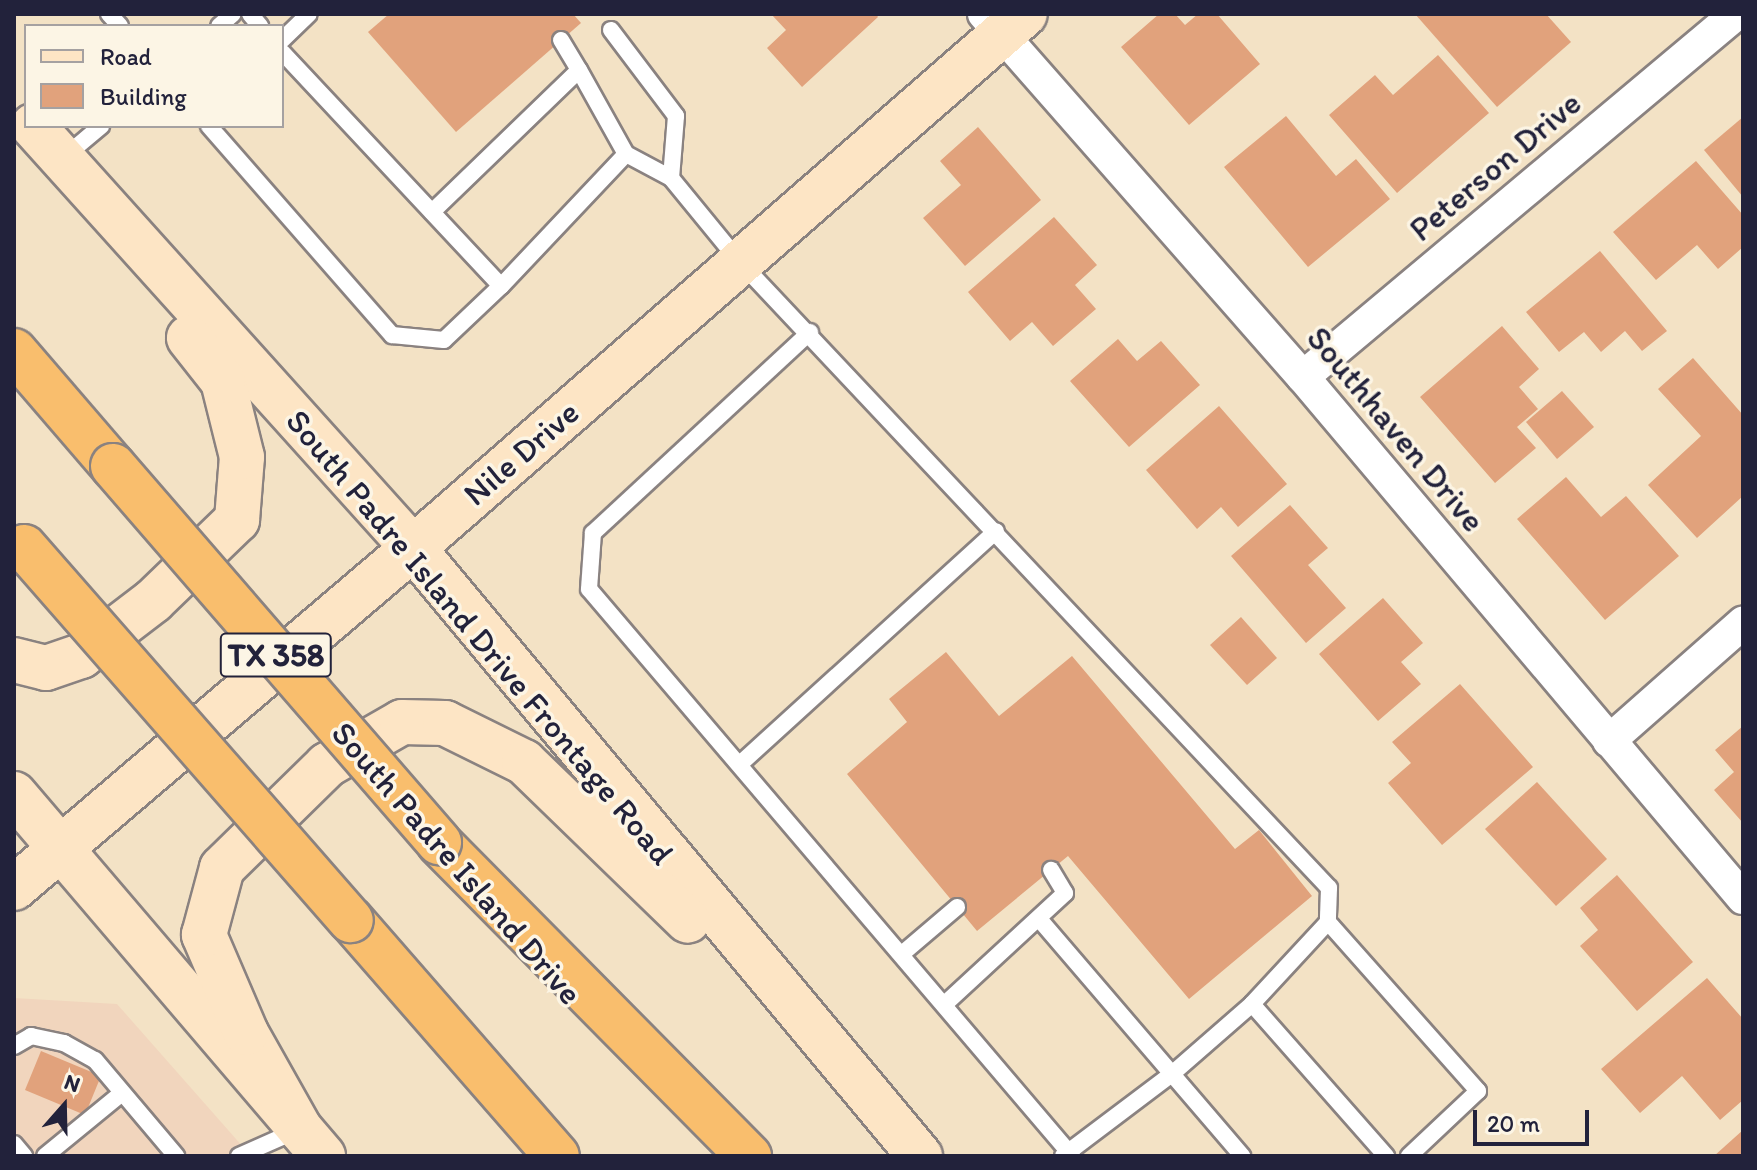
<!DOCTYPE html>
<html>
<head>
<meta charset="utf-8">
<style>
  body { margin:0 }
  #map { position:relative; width:1757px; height:1170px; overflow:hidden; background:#f3e2c5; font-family:Itim,sans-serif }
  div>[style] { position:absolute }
  .built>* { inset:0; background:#f1d5bd }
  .building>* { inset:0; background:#e1a27c }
  .roads { filter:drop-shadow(2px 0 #8a8280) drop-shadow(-2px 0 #8a8280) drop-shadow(0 2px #8a8280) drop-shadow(0 -2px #8a8280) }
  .lane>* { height:16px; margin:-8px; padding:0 8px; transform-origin:8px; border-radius:8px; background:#fff }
  .street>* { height:32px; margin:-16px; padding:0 16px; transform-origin:16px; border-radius:16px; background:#fff }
  .secondary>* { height:44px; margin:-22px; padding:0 22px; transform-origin:22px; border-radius:22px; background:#fde5c5 }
  .highway>* { height:44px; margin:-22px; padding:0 22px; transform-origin:22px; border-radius:22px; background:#f9be6d }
  .bridges { filter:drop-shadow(2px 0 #8a8280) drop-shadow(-2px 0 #8a8280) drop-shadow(0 2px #8a8280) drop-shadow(0 -2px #8a8280) }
  .highway-bridge>* { height:44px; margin:-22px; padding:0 22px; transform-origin:22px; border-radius:22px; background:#f9be6d }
  span { translate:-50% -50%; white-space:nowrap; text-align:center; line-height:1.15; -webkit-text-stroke:7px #fcf5e5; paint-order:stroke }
  .shield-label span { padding:2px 6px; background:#fcf5e5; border:2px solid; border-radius:6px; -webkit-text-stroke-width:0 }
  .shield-label { font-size:32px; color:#22223b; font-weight:700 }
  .street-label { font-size:34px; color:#22223b }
  .frame { position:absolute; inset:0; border:16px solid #22223b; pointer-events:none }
  .legend { position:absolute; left:24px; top:24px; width:260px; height:104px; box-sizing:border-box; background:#fcf5e5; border:2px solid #a5a1a1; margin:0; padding:10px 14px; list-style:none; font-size:24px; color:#22223b }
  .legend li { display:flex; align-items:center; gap:16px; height:40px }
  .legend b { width:40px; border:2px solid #a5a1a1 }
  .north { position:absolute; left:24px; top:1066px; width:80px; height:80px; -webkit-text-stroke:6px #fcf5e5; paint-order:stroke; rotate:20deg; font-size:22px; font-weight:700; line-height:32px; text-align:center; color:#22223b }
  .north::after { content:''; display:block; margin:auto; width:28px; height:36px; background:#22223b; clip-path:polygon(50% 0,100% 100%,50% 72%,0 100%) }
  .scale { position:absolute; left:1473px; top:1110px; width:116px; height:36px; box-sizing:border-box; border:4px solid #22223b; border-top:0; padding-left:10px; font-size:24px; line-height:28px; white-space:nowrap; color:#22223b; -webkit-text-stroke:6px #fcf5e5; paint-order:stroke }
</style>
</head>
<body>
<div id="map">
  <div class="built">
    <div style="clip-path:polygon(14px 998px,117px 1004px,251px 1156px,14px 1156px)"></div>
  </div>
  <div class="building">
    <div style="clip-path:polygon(389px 14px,573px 14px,581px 23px,456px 132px,368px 32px)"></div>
    <div style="clip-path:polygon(771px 14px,876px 14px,878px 17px,802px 87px,767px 48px,786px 30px)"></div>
    <div style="clip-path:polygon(1159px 14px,1175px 14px,1185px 25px,1198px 14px,1217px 14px,1260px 64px,1189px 125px,1121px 47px)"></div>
    <div style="clip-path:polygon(1415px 14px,1546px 14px,1571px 42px,1497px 107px)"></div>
    <div style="clip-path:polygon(1438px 55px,1489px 113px,1397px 193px,1329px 115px,1375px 75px,1393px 95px)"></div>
    <div style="clip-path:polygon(1286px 116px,1336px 176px,1356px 159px,1390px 199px,1308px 267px,1224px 167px)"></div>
    <div style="clip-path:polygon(1743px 117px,1743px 197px,1704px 150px)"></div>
    <div style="clip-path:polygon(978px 127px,1041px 200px,965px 266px,923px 218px,961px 185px,940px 161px)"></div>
    <div style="clip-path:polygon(1696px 161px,1743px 215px,1743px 247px,1718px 269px,1697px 245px,1656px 280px,1613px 232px)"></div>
    <div style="clip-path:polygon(1054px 217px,1097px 265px,1075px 285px,1096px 309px,1053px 346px,1032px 322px,1010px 341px,968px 292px)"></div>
    <div style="clip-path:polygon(1600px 251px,1667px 331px,1642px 351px,1625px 331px,1601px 352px,1584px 332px,1559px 352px,1526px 312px)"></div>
    <div style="clip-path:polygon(1502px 326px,1539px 369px,1519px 387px,1538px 409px,1517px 427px,1536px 448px,1495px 483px,1420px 397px)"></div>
    <div style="clip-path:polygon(1118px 339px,1137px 361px,1161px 341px,1200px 385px,1129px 447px,1070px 381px)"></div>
    <div style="clip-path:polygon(1693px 358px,1743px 415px,1743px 496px,1697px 538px,1648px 485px,1701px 436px,1658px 389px)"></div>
    <div style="clip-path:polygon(1562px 391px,1594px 427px,1557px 459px,1526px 422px)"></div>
    <div style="clip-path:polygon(1219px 406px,1287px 484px,1238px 527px,1221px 507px,1197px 529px,1146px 470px)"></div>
    <div style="clip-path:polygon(1566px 477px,1601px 517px,1626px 496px,1679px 556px,1605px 620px,1517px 519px)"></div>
    <div style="clip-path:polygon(1290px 505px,1328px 548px,1308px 565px,1346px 608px,1306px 643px,1231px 556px)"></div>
    <div style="clip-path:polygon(1383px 598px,1423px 643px,1401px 662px,1421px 684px,1378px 721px,1319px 654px)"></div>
    <div style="clip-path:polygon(1241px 617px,1277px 658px,1247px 685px,1210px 645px)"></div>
    <div style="clip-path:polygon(946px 652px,999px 716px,1072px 656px,1235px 849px,1259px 830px,1312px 896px,1189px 999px,1068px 856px,977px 931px,847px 774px,907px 722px,889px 699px)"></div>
    <div style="clip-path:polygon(1460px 684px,1533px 767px,1442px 845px,1388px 783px,1411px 763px,1392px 742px)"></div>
    <div style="clip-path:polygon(1743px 726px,1743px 823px,1714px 790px,1734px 772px,1715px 750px)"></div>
    <div style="clip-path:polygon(1537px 782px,1607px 859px,1556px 906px,1485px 829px)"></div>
    <div style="clip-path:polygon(1617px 875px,1693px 962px,1637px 1011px,1580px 946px,1598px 930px,1580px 908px)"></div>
    <div style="clip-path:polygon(1707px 978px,1743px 1019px,1743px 1100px,1720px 1120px,1682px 1076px,1640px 1113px,1601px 1069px)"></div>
    <div style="clip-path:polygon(41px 1051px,101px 1076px,85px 1115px,25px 1090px)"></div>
    <div style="clip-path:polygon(1743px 1130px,1743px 1156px,1714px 1156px)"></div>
  </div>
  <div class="roads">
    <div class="lane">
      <div style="left:109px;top:14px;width:16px;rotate:47deg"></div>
      <div style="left:250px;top:14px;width:16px;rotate:50deg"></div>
      <div style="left:219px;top:26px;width:18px;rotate:-41deg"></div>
      <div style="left:611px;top:30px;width:108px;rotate:52.9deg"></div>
      <div style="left:676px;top:116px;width:62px;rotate:94.6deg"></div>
      <div style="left:671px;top:178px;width:107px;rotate:50.7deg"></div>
      <div style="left:739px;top:261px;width:861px;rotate:46.74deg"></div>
      <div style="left:1329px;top:888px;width:34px;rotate:92deg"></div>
      <div style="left:282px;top:40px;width:37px;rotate:-44deg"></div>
      <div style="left:561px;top:40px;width:35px;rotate:59deg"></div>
      <div style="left:209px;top:126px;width:278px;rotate:48.8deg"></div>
      <div style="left:392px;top:335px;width:52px;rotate:5.5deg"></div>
      <div style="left:444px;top:340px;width:79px;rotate:-43.5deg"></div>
      <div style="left:501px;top:286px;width:320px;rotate:-133.1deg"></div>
      <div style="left:626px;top:154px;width:51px;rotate:28.1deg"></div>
      <div style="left:63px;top:158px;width:50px;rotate:-40.1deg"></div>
      <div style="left:432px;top:212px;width:204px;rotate:-44deg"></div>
      <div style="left:579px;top:70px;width:96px;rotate:60.8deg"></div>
      <div style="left:626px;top:154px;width:182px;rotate:133.4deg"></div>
      <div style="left:810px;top:332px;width:296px;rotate:137.2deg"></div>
      <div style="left:593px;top:533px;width:56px;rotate:94.1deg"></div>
      <div style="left:589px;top:589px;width:745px;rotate:49.57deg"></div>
      <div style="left:740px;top:764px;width:346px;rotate:-42.3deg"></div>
      <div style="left:1040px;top:920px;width:311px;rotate:49.4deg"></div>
      <div style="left:903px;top:953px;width:71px;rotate:-40.4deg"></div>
      <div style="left:946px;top:1003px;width:162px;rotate:-42.7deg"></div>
      <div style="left:1065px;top:893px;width:27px;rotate:-121deg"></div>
      <div style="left:1252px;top:1004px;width:203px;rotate:48.6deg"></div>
      <div style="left:14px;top:1046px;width:20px;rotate:-30deg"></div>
      <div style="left:31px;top:1036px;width:34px;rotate:12deg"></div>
      <div style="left:64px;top:1043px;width:35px;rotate:29deg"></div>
      <div style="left:95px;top:1060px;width:126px;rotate:49.8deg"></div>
      <div style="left:14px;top:1144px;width:16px;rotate:50deg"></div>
      <div style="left:45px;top:1156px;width:99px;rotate:-39.3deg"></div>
      <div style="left:239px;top:1156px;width:64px;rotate:-23.8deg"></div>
      <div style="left:1063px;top:1156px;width:138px;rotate:-37deg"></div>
      <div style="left:1173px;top:1073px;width:105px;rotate:-41.1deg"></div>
      <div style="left:1252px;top:1004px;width:112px;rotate:-47.2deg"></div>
      <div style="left:1328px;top:922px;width:226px;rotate:48.4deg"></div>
      <div style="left:1478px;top:1091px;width:95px;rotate:136.7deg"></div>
    </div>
    <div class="street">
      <div style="left:984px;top:14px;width:483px;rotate:48.7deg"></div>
      <div style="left:1303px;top:377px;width:682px;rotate:49.82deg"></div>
      <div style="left:1303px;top:377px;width:565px;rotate:-39.97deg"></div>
      <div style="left:1609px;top:741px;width:179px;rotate:-41.4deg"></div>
    </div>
    <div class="secondary">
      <div style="left:33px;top:126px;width:568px;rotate:48deg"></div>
      <div style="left:413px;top:548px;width:792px;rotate:50.18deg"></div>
      <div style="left:14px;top:660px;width:33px;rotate:14deg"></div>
      <div style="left:46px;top:668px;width:37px;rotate:-19deg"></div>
      <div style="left:81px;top:656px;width:91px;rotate:-37.4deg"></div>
      <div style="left:153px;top:601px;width:117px;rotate:-44deg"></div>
      <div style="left:237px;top:520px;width:63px;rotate:-85.5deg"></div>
      <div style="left:242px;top:457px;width:78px;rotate:-104deg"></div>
      <div style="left:223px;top:381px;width:55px;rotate:-128.3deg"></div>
      <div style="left:14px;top:794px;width:476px;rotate:49.5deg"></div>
      <div style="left:14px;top:888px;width:524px;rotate:-40.44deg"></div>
      <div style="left:413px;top:548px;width:812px;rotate:-41.11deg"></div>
      <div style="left:300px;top:1129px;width:110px;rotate:-119.4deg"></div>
      <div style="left:246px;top:1033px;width:107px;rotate:-113.2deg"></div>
      <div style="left:204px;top:935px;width:69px;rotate:-75deg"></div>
      <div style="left:222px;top:868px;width:147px;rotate:-44.4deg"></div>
      <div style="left:327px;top:765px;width:86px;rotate:-29.8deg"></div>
      <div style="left:402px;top:722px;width:43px;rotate:1.3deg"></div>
      <div style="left:445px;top:723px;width:88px;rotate:26.3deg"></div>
      <div style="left:524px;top:762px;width:228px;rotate:44.1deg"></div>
    </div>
    <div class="highway">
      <div style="left:14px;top:351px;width:152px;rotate:49.3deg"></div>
      <div style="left:439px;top:843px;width:441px;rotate:45.3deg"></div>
      <div style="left:351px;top:920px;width:313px;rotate:48.9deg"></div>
    </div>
  </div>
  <div class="bridges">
    <div class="highway-bridge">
      <div style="left:113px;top:466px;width:498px;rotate:49.1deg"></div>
      <div style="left:24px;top:547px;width:496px;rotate:48.8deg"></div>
    </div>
  </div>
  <div class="shield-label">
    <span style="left:276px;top:655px">TX 358</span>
  </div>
  <div class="street-label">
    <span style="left:1495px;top:166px;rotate:-40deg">Peterson Drive</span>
    <span style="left:1396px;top:429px;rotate:50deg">Southhaven Drive</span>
    <span style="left:521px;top:453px;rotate:-41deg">Nile Drive</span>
    <span style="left:480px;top:637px;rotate:50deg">South Padre Island Drive Frontage Road</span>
    <span style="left:457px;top:863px;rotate:49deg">South Padre Island Drive</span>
  </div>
  <div class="frame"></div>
  <ul class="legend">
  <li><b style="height:10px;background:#fde5c5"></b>Road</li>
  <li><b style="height:22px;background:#e1a27c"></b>Building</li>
  </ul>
  <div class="north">N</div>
  <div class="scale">20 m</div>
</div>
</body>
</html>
